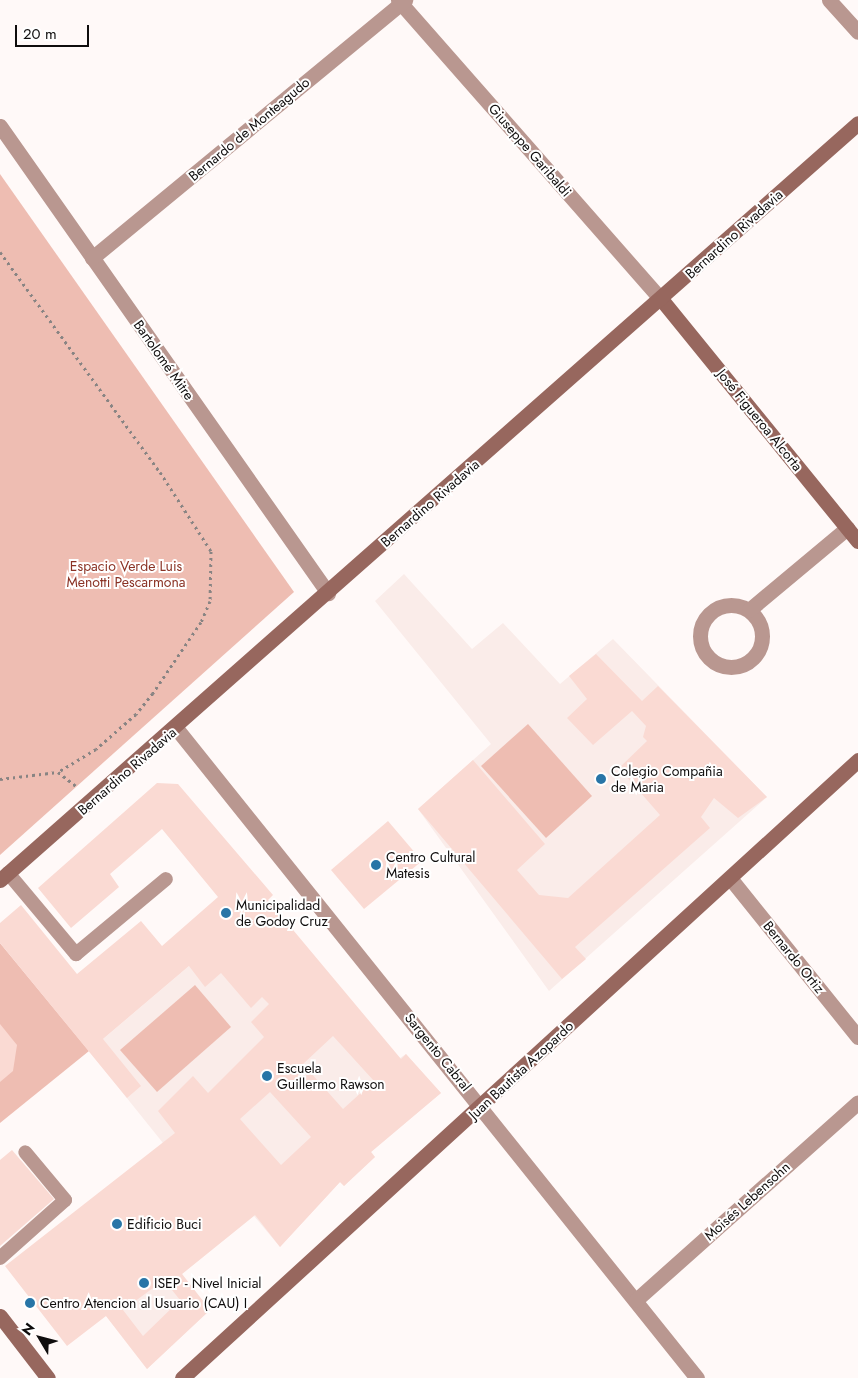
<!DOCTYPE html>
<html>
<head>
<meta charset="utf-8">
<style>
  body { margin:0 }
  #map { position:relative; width:858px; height:1378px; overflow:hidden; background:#fff9f8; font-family:Jost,sans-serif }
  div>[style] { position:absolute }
  .built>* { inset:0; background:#faece9 }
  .green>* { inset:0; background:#eebdb2 }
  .building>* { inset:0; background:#fadad3 }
  .path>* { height:3px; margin-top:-1.5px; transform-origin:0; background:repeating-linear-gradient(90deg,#888483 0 2.5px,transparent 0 6.5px) }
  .lane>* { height:14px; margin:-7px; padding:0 7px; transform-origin:7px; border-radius:7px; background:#b99790 }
  .street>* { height:15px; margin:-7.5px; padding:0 7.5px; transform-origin:7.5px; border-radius:7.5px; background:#b99790 }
  .street>.ring { margin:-7.5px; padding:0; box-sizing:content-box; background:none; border:15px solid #b99790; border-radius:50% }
  .secondary>* { height:15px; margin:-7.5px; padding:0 7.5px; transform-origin:7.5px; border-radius:7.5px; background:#97675e }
  .dots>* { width:14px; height:14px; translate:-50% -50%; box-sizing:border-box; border:2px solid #fff; border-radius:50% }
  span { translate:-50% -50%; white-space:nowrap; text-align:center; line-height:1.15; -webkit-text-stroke:4px #fff; paint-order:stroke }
  .street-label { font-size:14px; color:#0f0d0d }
  .park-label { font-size:14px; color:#8a3224 }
  .poi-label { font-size:14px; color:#0f0d0d }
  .left { translate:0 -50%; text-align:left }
  .north { position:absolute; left:15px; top:1313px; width:50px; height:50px; -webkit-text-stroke:4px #fff; paint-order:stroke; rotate:307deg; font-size:14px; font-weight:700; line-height:20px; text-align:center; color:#0f0d0d }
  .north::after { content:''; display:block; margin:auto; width:18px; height:22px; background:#0f0d0d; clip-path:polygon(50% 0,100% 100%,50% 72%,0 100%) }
  .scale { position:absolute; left:15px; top:25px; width:74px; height:22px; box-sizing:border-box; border:2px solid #0f0d0d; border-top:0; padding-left:6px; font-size:15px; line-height:18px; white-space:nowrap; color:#0f0d0d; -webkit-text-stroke:4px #fff; paint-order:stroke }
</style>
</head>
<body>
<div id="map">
  <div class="built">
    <div style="clip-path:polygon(404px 574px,472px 649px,503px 623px,560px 684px,613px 639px,767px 797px,549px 991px,418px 809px,491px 744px,375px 601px)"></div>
    <div style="clip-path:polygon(215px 944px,400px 1058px,406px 1054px,441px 1093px,371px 1152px,375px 1157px,344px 1186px,340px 1182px,280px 1247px,254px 1216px,182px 1274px,210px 1310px,147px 1369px,106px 1316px,163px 1143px,89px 1051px)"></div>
  </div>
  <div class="green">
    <div style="clip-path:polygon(0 174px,294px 592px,0 855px)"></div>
    <div style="clip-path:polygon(528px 724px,592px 796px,546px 838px,481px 766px)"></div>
    <div style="clip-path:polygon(0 943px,89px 1051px,0 1123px)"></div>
    <div style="clip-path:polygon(195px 985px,231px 1027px,157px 1092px,120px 1050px)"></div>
  </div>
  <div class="building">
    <div style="clip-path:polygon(596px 654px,642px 701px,658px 686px,767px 797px,738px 818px,714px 798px,701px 817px,710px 828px,575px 947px,586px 959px,562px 979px,418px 809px,473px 760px,545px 844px,517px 870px,539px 895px,568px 898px,660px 815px,619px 768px,647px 741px,643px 737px,646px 726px,632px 711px,593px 745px,567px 718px,587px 699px,569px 676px)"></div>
    <div style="clip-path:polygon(evenodd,157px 783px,178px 784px,273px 895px,268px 900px,401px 1059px,406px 1054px,441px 1093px,371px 1152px,375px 1157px,344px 1186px,340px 1182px,280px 1247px,255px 1215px,182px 1274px,210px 1310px,147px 1369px,106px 1316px,67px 1346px,5px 1266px,175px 1133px,158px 1111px,193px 1076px,208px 1093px,264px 1037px,251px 1022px,269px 1004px,262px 997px,251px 1008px,221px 973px,205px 987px,189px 966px,103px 1039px,141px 1086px,127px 1098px,0 943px,0 923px,21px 905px,77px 974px,141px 921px,162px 946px,218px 897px,162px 829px,110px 874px,119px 887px,71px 928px,38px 888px,157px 783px,333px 1036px,374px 1081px,343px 1109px,303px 1064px,333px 1036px,157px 783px,270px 1092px,311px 1137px,281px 1165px,240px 1119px,270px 1092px,157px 783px,164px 1280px,180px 1300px,143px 1336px,123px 1310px,164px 1280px)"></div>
    <div style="clip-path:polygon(388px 821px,422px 861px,364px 909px,331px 870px)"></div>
    <div style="clip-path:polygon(0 1024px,17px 1045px,13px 1071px,0 1082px)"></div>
    <div style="clip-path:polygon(12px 1150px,54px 1199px,0 1246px,0 1160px)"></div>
  </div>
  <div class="path">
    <div style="left:0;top:252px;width:272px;rotate:54deg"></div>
    <div style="left:160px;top:472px;width:94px;rotate:57.2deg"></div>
    <div style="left:211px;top:551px;width:50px;rotate:91.1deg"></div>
    <div style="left:210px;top:601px;width:23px;rotate:113deg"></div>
    <div style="left:201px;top:622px;width:86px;rotate:124.1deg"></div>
    <div style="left:153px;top:693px;width:27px;rotate:129deg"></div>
    <div style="left:136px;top:714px;width:53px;rotate:138.8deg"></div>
    <div style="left:96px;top:749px;width:44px;rotate:148.8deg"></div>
    <div style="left:0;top:779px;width:58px;rotate:-6.9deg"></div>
    <div style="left:58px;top:772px;width:24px;rotate:38deg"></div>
  </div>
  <div class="lane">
    <div style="left:8px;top:873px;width:106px;rotate:50deg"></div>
    <div style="left:76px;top:954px;width:117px;rotate:-39.8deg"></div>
    <div style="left:0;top:1258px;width:87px;rotate:-41.7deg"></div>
    <div style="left:65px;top:1200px;width:62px;rotate:-129.8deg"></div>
  </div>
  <div class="street">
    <div style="left:398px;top:0;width:398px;rotate:48.7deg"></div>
    <div style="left:829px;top:0;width:43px;rotate:47.8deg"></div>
    <div style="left:0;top:126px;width:571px;rotate:54.92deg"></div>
    <div style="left:92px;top:258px;width:406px;rotate:-39.5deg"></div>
    <div class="ring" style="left:700px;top:605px;width:47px;height:47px"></div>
    <div style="left:749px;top:610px;width:128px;rotate:-39.9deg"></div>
    <div style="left:176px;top:728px;width:833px;rotate:51.29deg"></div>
    <div style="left:730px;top:878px;width:204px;rotate:51.2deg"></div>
    <div style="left:636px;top:1300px;width:297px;rotate:-41.7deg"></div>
  </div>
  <div class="secondary">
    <div style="left:661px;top:299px;width:312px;rotate:50.9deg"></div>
    <div style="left:0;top:880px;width:1144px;rotate:-41.42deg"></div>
    <div style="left:0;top:1316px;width:78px;rotate:52.3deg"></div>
    <div style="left:182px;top:1378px;width:916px;rotate:-42.43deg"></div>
  </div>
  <div class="dots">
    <div style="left:601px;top:779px;background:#2875a7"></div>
    <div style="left:376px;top:865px;background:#2875a7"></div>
    <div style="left:226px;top:913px;background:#2875a7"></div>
    <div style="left:267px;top:1076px;background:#2875a7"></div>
    <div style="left:117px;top:1224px;background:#2875a7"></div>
    <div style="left:144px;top:1283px;background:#2875a7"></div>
    <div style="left:30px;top:1303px;background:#2875a7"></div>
  </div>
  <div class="street-label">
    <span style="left:249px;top:129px;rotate:-40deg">Bernardo de Monteagudo</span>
    <span style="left:530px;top:150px;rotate:49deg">Giuseppe Garibaldi</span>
    <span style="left:734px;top:234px;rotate:-42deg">Bernardino Rivadavia</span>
    <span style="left:164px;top:360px;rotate:55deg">Bartolomé Mitre</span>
    <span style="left:760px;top:420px;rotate:51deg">José Figueroa Alcorta</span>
    <span style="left:430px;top:503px;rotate:-41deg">Bernardino Rivadavia</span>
    <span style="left:127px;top:771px;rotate:-41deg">Bernardino Rivadavia</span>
    <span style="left:794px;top:957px;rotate:51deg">Bernardo Ortiz</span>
    <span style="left:438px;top:1052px;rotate:51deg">Sargento Cabral</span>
    <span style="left:521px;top:1070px;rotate:-43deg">Juan Bautista Azopardo</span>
    <span style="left:747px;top:1201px;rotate:-42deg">Moisés Lebensohn</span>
  </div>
  <div class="park-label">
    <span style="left:126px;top:574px">Espacio Verde Luis<br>Menotti Pescarmona</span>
  </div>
  <div class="poi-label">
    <span class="left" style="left:611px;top:779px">Colegio Compañia<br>de Maria</span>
    <span class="left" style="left:386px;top:865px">Centro Cultural<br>Matesis</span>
    <span class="left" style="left:236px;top:913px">Municipalidad<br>de Godoy Cruz</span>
    <span class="left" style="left:277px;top:1076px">Escuela<br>Guillermo Rawson</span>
    <span class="left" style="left:127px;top:1224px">Edificio Buci</span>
    <span class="left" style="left:154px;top:1283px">ISEP - Nivel Inicial</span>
    <span class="left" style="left:40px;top:1303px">Centro Atencion al Usuario (CAU) I</span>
  </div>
  <div class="north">N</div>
  <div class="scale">20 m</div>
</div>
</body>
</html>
